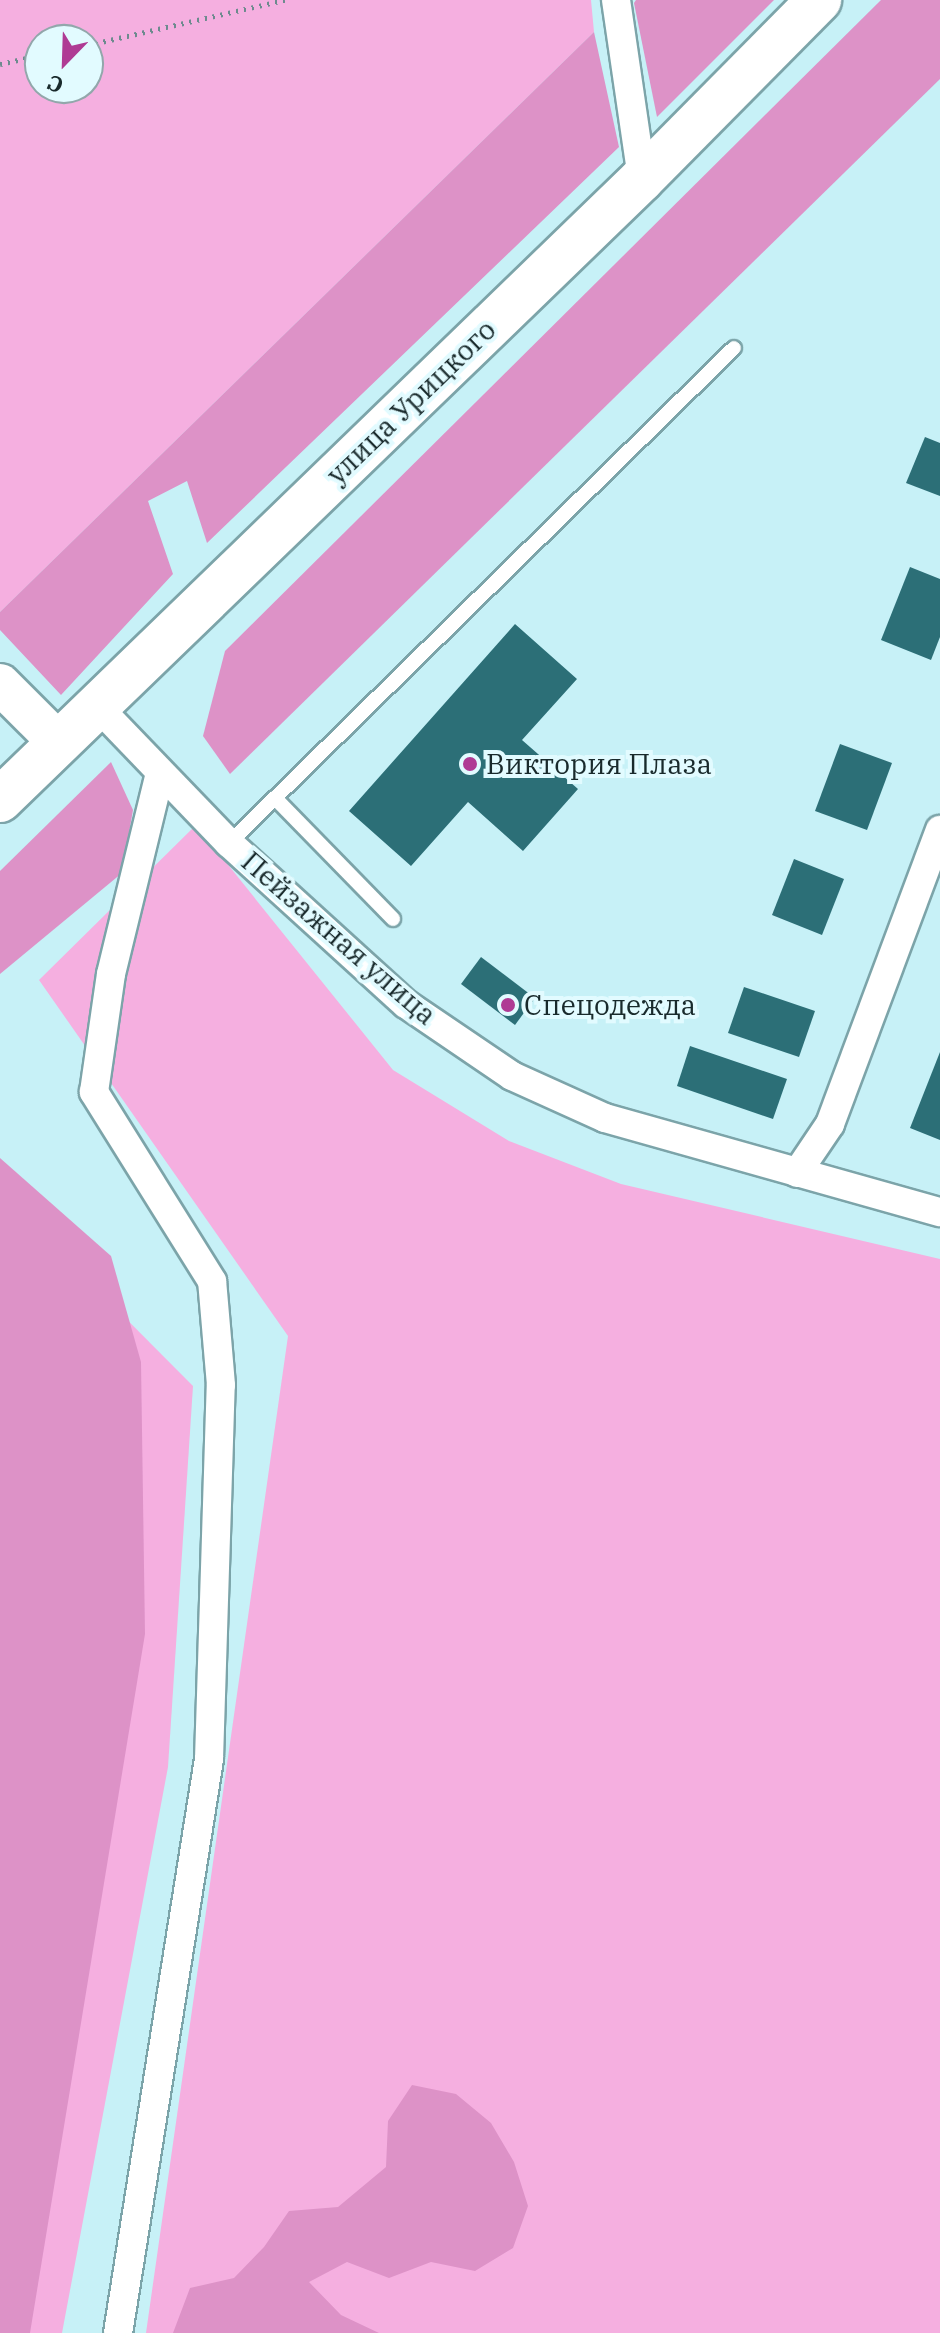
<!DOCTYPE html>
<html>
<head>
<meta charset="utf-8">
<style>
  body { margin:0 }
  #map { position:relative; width:940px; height:2333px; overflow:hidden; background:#c7f1f7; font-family:"IBM Plex Serif",serif }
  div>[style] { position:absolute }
  .green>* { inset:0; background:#f5afe0 }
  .forest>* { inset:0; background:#dd92c7 }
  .building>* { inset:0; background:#2c6f77 }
  .path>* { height:5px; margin-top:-2.5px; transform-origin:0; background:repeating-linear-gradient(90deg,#6d8a8e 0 2px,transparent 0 8px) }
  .roads { filter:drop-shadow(2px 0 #7ca4a9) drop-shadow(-2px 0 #7ca4a9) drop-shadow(0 2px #7ca4a9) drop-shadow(0 -2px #7ca4a9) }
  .lane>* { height:14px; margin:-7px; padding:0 7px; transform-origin:7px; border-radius:7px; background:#fff }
  .street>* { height:28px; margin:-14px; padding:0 14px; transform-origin:14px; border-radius:14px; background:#fff }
  .secondary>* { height:40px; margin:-20px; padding:0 20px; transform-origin:20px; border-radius:20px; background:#fff }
  .primary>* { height:44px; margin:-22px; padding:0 22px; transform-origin:22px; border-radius:22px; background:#fff }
  .dots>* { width:22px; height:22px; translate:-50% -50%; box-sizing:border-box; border:4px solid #e2fbff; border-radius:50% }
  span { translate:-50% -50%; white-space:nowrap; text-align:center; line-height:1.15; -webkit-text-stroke:8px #e2fbff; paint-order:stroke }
  .street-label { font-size:28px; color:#192a2c }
  .poi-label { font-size:28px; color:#192a2c }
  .left { translate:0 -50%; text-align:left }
  .north { position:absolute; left:24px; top:24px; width:80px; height:80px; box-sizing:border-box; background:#e2fbff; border:2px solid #92a7ab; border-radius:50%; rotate:203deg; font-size:22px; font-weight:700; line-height:32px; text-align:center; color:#192a2c }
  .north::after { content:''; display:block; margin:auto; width:28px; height:36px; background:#af3b94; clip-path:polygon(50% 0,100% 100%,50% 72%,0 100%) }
</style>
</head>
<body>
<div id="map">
  <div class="green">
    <div style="clip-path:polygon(evenodd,0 0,591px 0,594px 32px,0 612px,0 0,40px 40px,88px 40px,88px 88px,40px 88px,40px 40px)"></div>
    <div style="clip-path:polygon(196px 825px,393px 1070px,509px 1141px,621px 1184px,940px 1259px,940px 2333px,146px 2333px,288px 1336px,39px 980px)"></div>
    <div style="clip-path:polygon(0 1192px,193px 1386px,168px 1767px,62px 2333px,0 2333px)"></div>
  </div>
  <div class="forest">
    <div style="clip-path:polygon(636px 0,774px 0,657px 117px,634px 3px)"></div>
    <div style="clip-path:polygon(881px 0,940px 0,940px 79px,230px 774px,203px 736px,225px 651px)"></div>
    <div style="clip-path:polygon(594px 32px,619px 147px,207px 543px,187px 481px,148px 501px,173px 574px,61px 695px,0 630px,0 612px)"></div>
    <div style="clip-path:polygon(111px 762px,133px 810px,122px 873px,0 974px,0 871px)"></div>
    <div style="clip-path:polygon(0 1158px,111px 1256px,141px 1362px,145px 1634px,30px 2333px,0 2333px)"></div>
    <div style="clip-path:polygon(412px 2085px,456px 2094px,491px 2123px,514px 2162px,528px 2206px,513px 2248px,475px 2271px,431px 2262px,389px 2278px,347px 2262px,309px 2282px,341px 2315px,379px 2333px,173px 2333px,190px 2288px,234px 2278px,264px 2247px,289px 2211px,338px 2207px,386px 2167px,388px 2121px)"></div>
  </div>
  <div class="building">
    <div style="clip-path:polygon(925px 437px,940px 443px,940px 496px,906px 483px)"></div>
    <div style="clip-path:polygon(910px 567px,940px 579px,940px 637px,931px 660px,881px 640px)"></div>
    <div style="clip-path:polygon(515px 624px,577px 679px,522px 740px,578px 789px,523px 851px,468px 802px,411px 866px,349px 811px)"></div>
    <div style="clip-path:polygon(840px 744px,892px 763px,867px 830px,815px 811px)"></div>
    <div style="clip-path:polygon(794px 859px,844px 879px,822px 935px,772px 915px)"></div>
    <div style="clip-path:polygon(481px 957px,535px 998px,515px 1025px,461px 984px)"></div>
    <div style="clip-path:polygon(744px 987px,815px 1011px,799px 1057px,728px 1033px)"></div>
    <div style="clip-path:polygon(690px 1046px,787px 1079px,773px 1119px,677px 1086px)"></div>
    <div style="clip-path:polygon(940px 1052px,940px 1140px,910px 1128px)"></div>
  </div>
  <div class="path">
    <div style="left:88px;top:45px;width:202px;rotate:-12.9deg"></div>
    <div style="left:0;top:64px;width:41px;rotate:-12.7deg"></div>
  </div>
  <div class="roads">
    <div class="lane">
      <div style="left:275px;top:798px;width:169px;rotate:45.7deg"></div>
      <div style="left:229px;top:843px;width:707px;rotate:-44.43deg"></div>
    </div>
    <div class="street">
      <div style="left:616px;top:0;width:181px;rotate:81.7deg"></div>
      <div style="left:97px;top:706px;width:190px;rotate:46.1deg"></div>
      <div style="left:229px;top:843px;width:239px;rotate:42.3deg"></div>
      <div style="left:406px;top:1004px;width:128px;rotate:34.2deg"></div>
      <div style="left:512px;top:1076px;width:102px;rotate:24.3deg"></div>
      <div style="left:605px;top:1118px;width:348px;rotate:15.7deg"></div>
      <div style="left:797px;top:1173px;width:59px;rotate:-56deg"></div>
      <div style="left:830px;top:1124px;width:314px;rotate:-69.5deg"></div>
      <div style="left:118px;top:2333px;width:581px;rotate:-80.99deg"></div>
      <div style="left:209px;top:1759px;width:374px;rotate:-88.2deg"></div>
      <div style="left:221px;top:1385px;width:104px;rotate:-94.9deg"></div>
      <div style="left:212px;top:1281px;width:223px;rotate:-122deg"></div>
      <div style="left:94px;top:1092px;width:119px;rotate:-81.8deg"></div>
      <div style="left:111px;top:974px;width:207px;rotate:-76.3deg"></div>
    </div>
    <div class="secondary">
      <div style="left:0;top:684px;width:83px;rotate:45deg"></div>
    </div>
    <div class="primary">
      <div style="left:0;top:800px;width:893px;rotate:-44.05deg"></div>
      <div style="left:642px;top:179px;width:252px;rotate:-45.3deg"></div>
    </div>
  </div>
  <div class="dots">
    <div style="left:470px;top:764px;background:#af3b94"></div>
    <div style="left:508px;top:1005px;background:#af3b94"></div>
  </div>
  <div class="street-label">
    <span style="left:411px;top:402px;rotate:-44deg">улица Урицкого</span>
    <span style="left:339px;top:938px;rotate:41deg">Пейзажная улица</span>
  </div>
  <div class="poi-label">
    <span class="left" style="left:486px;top:764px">Виктория Плаза</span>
    <span class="left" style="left:524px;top:1005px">Спецодежда</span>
  </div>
  <div class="north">С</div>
</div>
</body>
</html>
